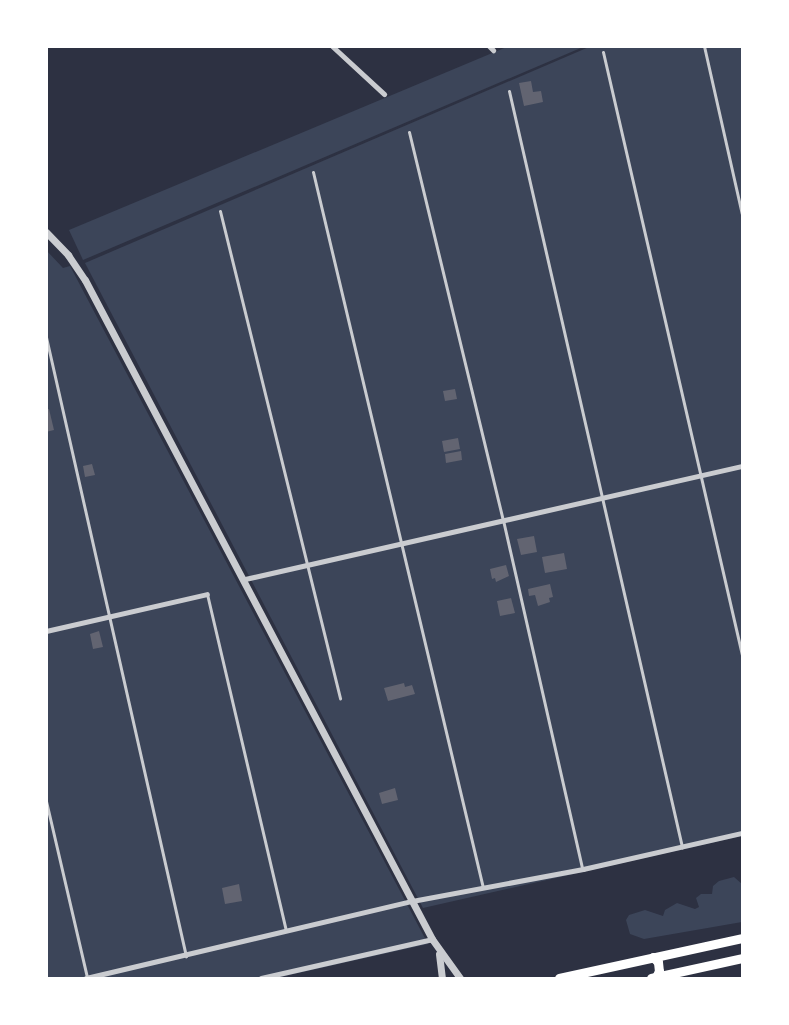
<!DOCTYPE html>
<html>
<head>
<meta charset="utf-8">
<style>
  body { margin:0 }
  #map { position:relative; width:789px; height:1025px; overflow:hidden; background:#2d3142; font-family:Commissioner,sans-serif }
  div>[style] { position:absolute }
  .green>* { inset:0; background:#3c4559 }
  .building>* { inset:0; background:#626471 }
  .service>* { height:3px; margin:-1.5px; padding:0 1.5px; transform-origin:1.5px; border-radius:1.5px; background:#caccd0 }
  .minor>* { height:5px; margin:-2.5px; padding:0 2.5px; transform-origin:2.5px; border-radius:2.5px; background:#caccd0 }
  .tertiary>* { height:7px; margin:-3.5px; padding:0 3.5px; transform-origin:3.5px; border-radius:3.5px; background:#caccd0 }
  .trunk>* { height:9px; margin:-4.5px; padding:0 4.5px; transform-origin:4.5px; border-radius:4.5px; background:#fff }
  span { translate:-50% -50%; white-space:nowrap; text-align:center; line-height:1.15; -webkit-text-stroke:6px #fff; paint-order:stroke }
  .frame { position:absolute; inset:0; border:48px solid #fff; pointer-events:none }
</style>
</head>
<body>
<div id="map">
  <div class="green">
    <div style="clip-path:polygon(509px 46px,583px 47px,83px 260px,69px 230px)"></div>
    <div style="clip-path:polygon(589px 47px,742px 47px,742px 836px,423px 908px,85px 263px)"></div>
    <div style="clip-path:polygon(46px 250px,63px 268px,70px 266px,428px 944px,276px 978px,47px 978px)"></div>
    <div style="clip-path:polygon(734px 877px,742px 884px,742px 922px,644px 939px,630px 934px,626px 920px,629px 915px,645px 910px,663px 916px,665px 910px,677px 903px,695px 909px,699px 907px,696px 898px,701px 894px,712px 894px,713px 886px,719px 881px)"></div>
  </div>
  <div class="building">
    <div style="clip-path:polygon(531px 81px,533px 92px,541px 91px,543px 102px,524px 106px,519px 83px)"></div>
    <div style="clip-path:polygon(455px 389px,457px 399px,445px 401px,443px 391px)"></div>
    <div style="clip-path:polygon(49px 409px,54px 430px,46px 432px,46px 410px)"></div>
    <div style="clip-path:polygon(458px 438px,460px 449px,444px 452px,442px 441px)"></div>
    <div style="clip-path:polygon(461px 451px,462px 460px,446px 463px,445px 454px)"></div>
    <div style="clip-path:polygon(92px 464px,95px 475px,85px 477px,83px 466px)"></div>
    <div style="clip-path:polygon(534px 536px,537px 552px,521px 555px,517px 539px)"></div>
    <div style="clip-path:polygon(564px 553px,567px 569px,545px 573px,542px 557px)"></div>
    <div style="clip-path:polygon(506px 565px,509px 576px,496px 582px,495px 578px,492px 579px,490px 569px)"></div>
    <div style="clip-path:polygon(550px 584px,553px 597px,549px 598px,550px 602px,538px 606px,535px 595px,529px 596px,528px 589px)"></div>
    <div style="clip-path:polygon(511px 598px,515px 613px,500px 616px,497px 601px)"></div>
    <div style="clip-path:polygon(99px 631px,103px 647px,93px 649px,90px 634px)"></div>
    <div style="clip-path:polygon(404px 683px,405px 687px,412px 685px,415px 694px,388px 701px,384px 688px)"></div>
    <div style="clip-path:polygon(395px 788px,398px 800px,382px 804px,379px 793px)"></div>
    <div style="clip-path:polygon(239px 884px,242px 901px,225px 904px,222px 888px)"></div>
  </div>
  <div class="service">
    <div style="left:704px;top:46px;width:172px;rotate:77.3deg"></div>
    <div style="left:603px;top:52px;width:619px;rotate:77.02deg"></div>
    <div style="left:509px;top:91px;width:776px;rotate:77.11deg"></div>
    <div style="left:409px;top:132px;width:399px;rotate:76.4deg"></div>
    <div style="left:503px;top:520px;width:358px;rotate:77.2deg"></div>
    <div style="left:313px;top:172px;width:736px;rotate:76.64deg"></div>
    <div style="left:220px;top:211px;width:502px;rotate:76.16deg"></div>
    <div style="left:46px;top:337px;width:635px;rotate:77.26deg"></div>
    <div style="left:207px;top:594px;width:346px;rotate:76.8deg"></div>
    <div style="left:46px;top:801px;width:181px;rotate:76.9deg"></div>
  </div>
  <div class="minor">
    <div style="left:332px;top:46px;width:71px;rotate:42.7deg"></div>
    <div style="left:489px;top:46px;width:6px;rotate:45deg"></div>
    <div style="left:245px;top:579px;width:510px;rotate:-12.81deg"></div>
    <div style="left:46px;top:631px;width:165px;rotate:-12.9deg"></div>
    <div style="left:86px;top:978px;width:335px;rotate:-13.3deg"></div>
    <div style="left:412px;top:901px;width:174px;rotate:-10.6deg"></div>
    <div style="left:583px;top:869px;width:163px;rotate:-12.8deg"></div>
    <div style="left:261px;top:978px;width:175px;rotate:-12.8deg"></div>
  </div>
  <div class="tertiary">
    <div style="left:46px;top:232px;width:32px;rotate:46deg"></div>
    <div style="left:68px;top:255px;width:30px;rotate:56deg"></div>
    <div style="left:85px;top:280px;width:745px;rotate:62.23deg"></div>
    <div style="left:432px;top:939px;width:48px;rotate:54.3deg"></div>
    <div style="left:439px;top:954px;width:24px;rotate:83deg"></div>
  </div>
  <div class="trunk">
    <div style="left:653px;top:957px;width:7px;rotate:45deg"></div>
    <div style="left:658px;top:962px;width:9px;rotate:84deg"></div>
    <div style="left:659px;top:971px;width:7px;rotate:117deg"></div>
    <div style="left:559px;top:978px;width:187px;rotate:-12.3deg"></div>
    <div style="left:651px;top:978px;width:93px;rotate:-12.4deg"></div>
  </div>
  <div class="frame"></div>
</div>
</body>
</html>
